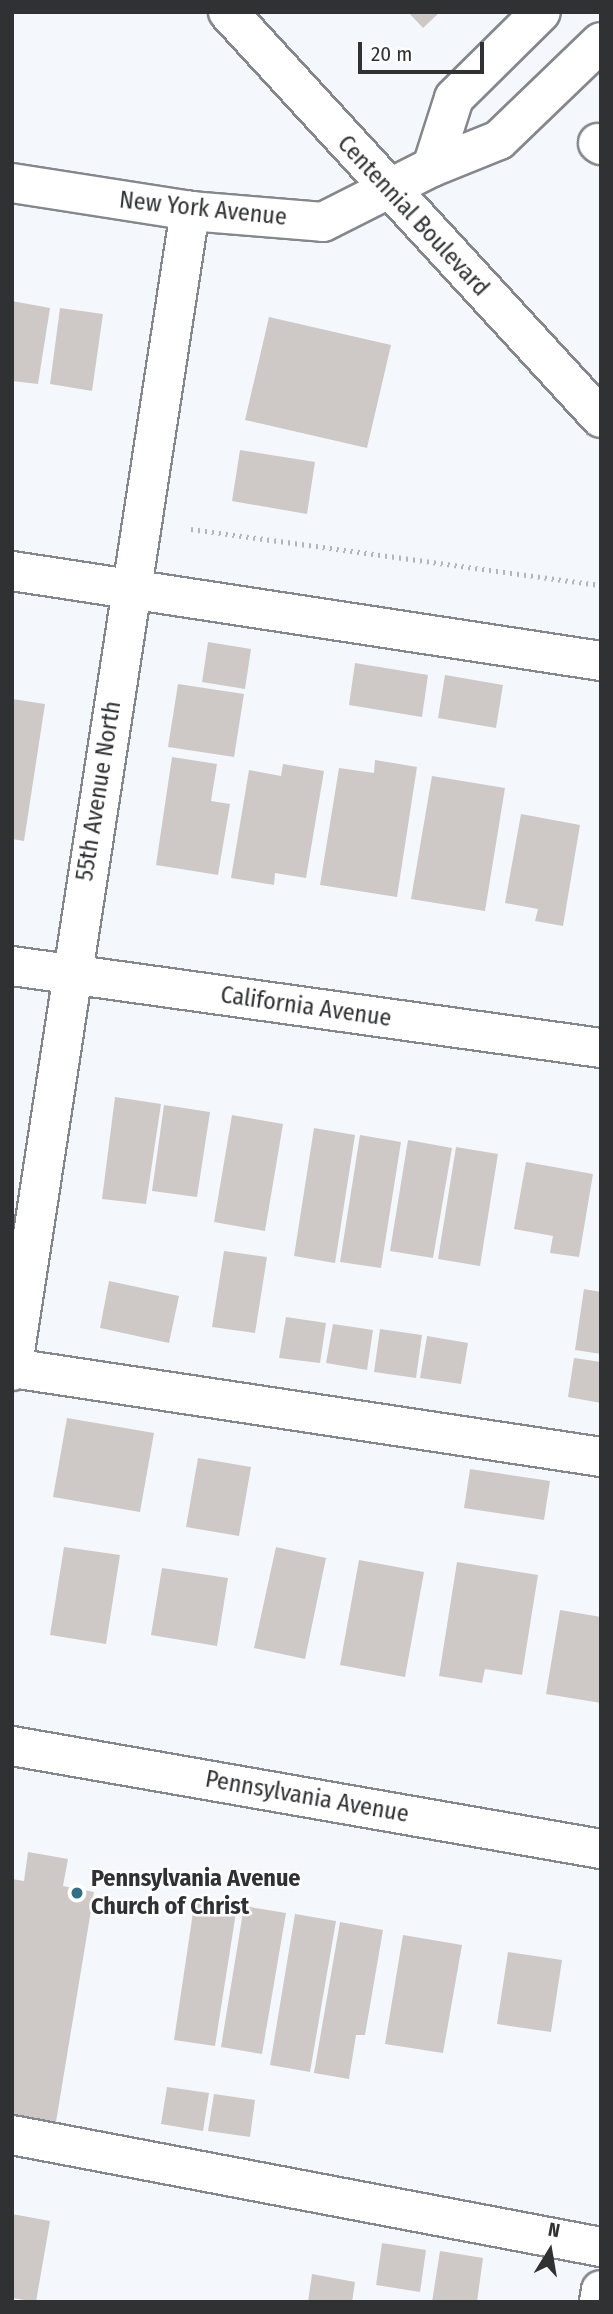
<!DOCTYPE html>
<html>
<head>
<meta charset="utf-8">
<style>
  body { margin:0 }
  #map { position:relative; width:613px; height:2314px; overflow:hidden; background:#f4f8fc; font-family:"Fira Sans Condensed",sans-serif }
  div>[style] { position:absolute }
  .building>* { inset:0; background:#cec9c6 }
  .path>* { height:4.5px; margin-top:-2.25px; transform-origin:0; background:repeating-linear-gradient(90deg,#b3b6b9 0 2px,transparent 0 7px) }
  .roads { filter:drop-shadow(2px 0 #84878b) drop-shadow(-2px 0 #84878b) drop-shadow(0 2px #84878b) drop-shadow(0 -2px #84878b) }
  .minor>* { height:38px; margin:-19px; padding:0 19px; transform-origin:19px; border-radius:19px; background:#fff }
  .major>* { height:38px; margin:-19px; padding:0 19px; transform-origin:19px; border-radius:19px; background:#fff }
  .dots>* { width:19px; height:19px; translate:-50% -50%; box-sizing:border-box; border:4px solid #fff; border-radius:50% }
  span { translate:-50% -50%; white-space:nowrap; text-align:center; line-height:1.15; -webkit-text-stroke:5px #fff; paint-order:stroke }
  .street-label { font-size:24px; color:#303133 }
  .poi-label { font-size:24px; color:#303133; font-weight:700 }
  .left { translate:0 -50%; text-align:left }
  .frame { position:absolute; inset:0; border:14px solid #303133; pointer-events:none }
  .north { position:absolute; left:515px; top:2216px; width:70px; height:70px; -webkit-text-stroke:5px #fff; paint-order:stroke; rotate:11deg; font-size:19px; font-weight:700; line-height:28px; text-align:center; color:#303133 }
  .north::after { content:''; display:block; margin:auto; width:24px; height:32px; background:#303133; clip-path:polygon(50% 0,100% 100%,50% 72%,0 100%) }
  .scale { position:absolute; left:358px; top:42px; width:126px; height:32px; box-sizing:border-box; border:4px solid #303133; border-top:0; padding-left:9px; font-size:21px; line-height:24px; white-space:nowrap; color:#303133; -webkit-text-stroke:5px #fff; paint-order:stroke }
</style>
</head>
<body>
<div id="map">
  <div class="building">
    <div style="clip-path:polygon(408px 12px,440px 12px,423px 28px)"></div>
    <div style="clip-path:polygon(12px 301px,50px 308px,38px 384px,12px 381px)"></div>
    <div style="clip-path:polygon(60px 308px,103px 314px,92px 391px,50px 384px)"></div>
    <div style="clip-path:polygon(269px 317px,391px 345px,367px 448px,245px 420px)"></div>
    <div style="clip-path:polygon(240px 450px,315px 462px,307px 514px,232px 501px)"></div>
    <div style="clip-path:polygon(208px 642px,251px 649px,245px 689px,202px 682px)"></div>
    <div style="clip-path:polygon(355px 663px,428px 675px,422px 717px,349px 705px)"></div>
    <div style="clip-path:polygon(445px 675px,503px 685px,496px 728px,438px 718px)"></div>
    <div style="clip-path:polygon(178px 684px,244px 694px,234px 757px,168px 747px)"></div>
    <div style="clip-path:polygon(12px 699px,45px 704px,24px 841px,12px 839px)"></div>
    <div style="clip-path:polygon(172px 757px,217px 764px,211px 801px,230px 804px,218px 875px,156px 865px)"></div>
    <div style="clip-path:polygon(375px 760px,417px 767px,397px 897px,320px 885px,339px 768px,374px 773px)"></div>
    <div style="clip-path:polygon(283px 764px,324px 771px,306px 878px,275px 873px,274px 885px,231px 878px,249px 770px,281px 776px)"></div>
    <div style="clip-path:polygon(432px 776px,505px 788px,485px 911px,411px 899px)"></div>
    <div style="clip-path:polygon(521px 814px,580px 825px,563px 926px,535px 921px,538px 909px,505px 903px)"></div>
    <div style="clip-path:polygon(115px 1097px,161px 1104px,146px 1204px,102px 1199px)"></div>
    <div style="clip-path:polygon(164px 1105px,210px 1112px,197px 1197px,152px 1191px)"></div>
    <div style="clip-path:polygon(232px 1115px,283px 1124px,265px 1231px,214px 1222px)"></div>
    <div style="clip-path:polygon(314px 1128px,355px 1135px,335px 1263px,294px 1256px)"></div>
    <div style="clip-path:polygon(360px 1135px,401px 1142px,381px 1268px,340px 1262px)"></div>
    <div style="clip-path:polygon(408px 1140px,452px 1148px,433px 1258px,390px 1251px)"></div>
    <div style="clip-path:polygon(456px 1147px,498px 1154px,480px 1266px,438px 1259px)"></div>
    <div style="clip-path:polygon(526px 1162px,593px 1174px,579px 1257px,550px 1253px,553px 1236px,514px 1229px)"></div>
    <div style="clip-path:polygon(224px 1251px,267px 1257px,255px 1333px,212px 1327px)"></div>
    <div style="clip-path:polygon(109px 1281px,179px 1296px,169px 1343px,100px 1328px)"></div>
    <div style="clip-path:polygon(584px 1289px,601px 1292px,601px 1354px,575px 1350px)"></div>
    <div style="clip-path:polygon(286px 1317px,326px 1323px,320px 1363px,279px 1358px)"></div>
    <div style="clip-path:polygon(333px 1324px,373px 1330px,367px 1370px,326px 1363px)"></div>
    <div style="clip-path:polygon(380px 1329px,422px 1335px,416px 1378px,374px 1372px)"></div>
    <div style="clip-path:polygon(427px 1336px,468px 1343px,461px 1384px,420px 1378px)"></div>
    <div style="clip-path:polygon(574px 1358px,601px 1362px,601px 1403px,568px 1397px)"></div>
    <div style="clip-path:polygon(67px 1418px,154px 1433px,140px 1512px,53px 1497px)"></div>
    <div style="clip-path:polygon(198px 1458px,251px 1467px,239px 1536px,186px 1527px)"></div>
    <div style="clip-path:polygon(470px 1469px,550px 1481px,544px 1520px,464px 1508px)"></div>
    <div style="clip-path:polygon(64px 1547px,120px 1555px,106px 1644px,50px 1635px)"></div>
    <div style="clip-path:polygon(276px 1547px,326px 1558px,305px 1659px,254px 1648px)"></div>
    <div style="clip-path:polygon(359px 1560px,424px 1572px,405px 1677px,340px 1665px)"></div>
    <div style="clip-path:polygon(457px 1562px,538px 1575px,522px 1675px,485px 1669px,482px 1683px,439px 1676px)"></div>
    <div style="clip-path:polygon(162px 1568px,228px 1578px,217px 1646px,151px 1635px)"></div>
    <div style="clip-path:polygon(560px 1610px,601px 1617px,601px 1703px,546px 1694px)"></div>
    <div style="clip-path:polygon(28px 1852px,68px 1859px,63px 1886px,94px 1892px,55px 2128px,12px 2121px,12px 1879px,24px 1881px)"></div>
    <div style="clip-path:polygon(195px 1899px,237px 1906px,215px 2046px,174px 2040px)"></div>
    <div style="clip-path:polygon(244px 1906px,286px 1913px,262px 2054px,221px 2047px)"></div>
    <div style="clip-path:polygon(295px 1914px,336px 1921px,310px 2072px,270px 2065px)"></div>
    <div style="clip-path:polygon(340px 1922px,383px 1930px,365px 2035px,356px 2035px,349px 2079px,314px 2073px)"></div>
    <div style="clip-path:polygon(403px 1935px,462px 1945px,443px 2053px,385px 2044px)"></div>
    <div style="clip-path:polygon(508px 1952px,562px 1960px,551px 2032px,497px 2024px)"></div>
    <div style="clip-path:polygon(167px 2087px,209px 2093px,203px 2131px,161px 2124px)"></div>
    <div style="clip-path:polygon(214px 2094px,255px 2100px,250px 2137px,208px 2131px)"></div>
    <div style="clip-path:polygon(12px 2214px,50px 2221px,36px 2302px,12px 2298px)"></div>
    <div style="clip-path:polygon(382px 2243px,426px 2250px,420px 2292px,376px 2285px)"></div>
    <div style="clip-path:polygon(440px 2251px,483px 2258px,477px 2302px,432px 2302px)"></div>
    <div style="clip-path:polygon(312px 2274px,355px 2282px,352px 2302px,308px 2302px)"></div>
  </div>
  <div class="path">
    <div style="left:191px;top:529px;width:414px;rotate:7.8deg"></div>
  </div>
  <div class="roads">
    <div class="minor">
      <div style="left:598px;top:143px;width:4px;rotate:34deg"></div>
      <div style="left:432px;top:167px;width:72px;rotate:-72.3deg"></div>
      <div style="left:454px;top:98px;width:122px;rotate:-44.7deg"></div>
      <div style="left:12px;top:183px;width:180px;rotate:8.9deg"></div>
      <div style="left:190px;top:211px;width:133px;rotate:4.7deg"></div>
      <div style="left:323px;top:222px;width:122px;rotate:-26.8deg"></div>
      <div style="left:432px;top:167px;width:72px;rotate:-21.9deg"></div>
      <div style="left:499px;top:140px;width:141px;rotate:-43.9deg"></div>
      <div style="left:12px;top:571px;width:596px;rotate:8.69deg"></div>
      <div style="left:12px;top:966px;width:595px;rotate:7.93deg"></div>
      <div style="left:12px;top:1368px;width:596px;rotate:8.59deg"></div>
      <div style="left:12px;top:1371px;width:1174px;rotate:-81.28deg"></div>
      <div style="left:12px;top:1746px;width:598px;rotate:9.92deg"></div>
      <div style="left:12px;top:2135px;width:600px;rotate:10.77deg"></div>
      <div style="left:599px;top:2302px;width:12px;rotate:-81deg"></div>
    </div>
    <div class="major">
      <div style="left:228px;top:12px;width:551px;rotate:47.43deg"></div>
    </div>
  </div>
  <div class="dots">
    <div style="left:77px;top:1893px;background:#326f85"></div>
  </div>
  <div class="street-label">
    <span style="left:203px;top:209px;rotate:6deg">New York Avenue</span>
    <span style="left:413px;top:216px;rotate:47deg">Centennial Boulevard</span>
    <span style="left:99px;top:791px;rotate:-81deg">55th Avenue North</span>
    <span style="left:306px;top:1007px;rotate:8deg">California Avenue</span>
    <span style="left:307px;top:1797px;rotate:10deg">Pennsylvania Avenue</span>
  </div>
  <div class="poi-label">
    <span class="left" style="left:91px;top:1893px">Pennsylvania Avenue<br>Church of Christ</span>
  </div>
  <div class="frame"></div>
  <div class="north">N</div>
  <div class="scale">20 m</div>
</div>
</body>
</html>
